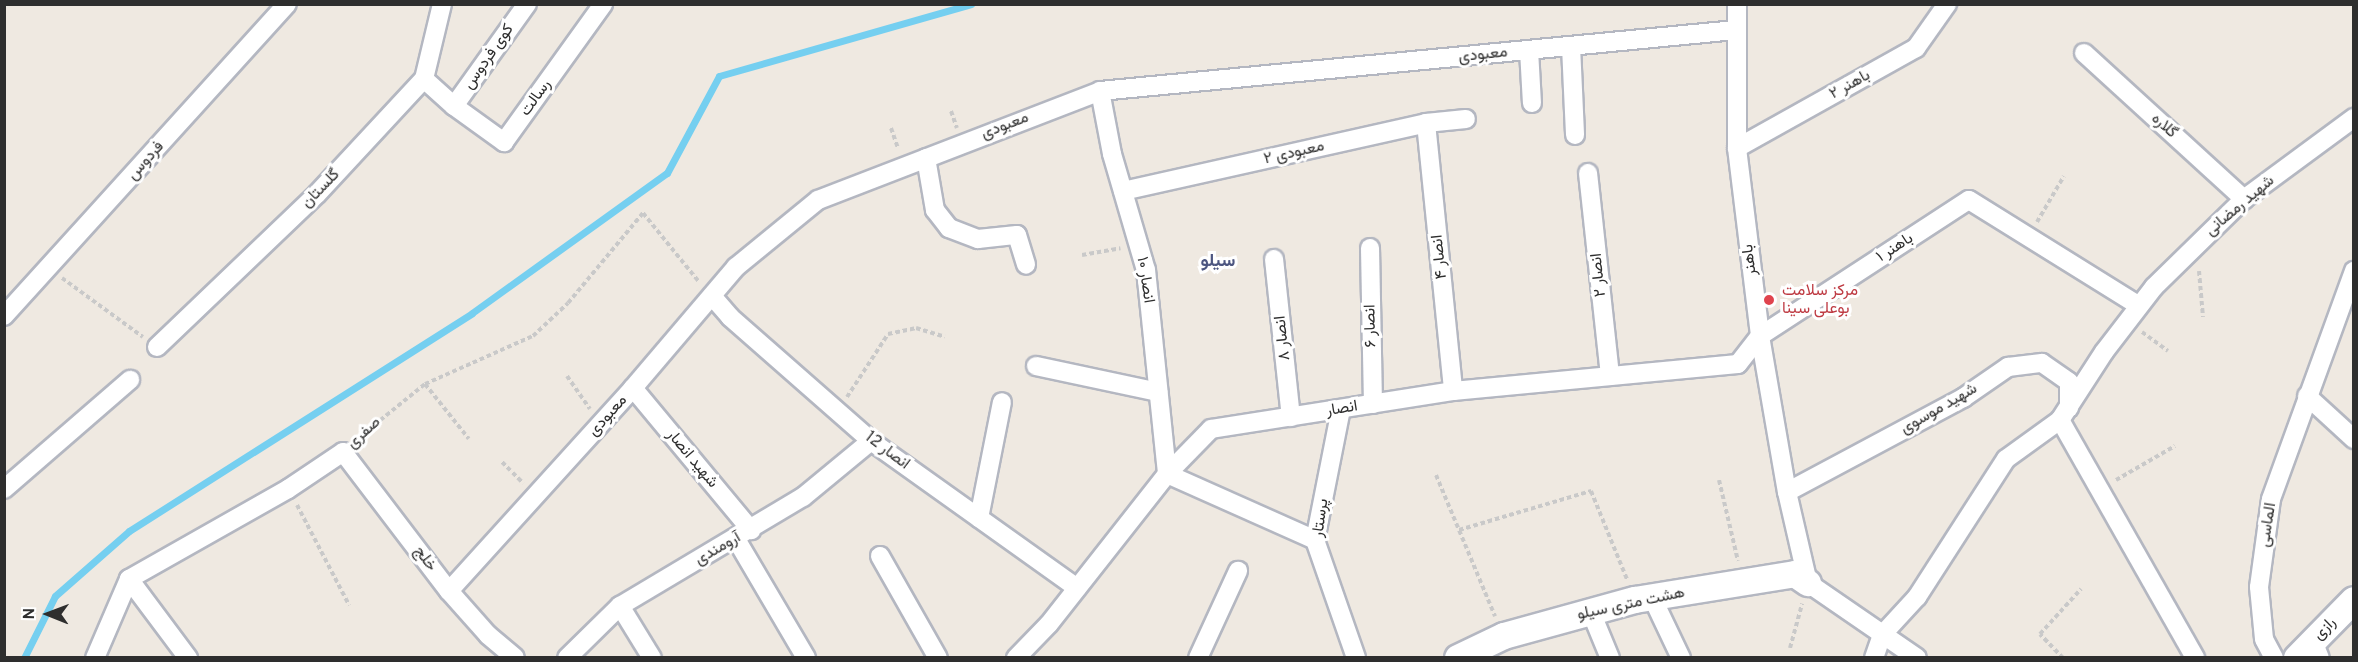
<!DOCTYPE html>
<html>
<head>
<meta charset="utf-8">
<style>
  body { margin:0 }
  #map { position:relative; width:2358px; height:662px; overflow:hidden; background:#efe9e1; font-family:Overpass,Vazirmatn,sans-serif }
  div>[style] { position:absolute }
  .stream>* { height:7px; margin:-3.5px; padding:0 3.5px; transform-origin:3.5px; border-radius:3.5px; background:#75cff0 }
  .path>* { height:4px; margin-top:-2px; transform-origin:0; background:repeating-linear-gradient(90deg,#c9c9c9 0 4.5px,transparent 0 7.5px) }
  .roads { filter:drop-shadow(2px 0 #b4b7c1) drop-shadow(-2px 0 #b4b7c1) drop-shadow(0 2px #b4b7c1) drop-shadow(0 -2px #b4b7c1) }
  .street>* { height:18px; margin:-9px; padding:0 9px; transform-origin:9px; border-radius:9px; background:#fff }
  .secondary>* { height:26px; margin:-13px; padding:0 13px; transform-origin:13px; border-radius:13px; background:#fff }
  .dots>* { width:16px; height:16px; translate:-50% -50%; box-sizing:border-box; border:3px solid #fff; border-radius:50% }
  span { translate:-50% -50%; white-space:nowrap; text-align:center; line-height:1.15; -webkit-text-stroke:6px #fff; paint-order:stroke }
  .street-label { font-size:16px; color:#2e2e2e }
  .health-label { font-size:16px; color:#be3a42 }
  .left { translate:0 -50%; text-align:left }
  .neighbourhood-label { font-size:18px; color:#4d5680; font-weight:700 }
  .frame { position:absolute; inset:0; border:6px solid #2e2e2e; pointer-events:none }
  .north { position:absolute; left:18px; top:584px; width:60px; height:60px; -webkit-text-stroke:4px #fff; paint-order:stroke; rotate:271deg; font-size:16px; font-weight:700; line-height:24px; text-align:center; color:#2e2e2e }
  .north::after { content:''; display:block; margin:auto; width:21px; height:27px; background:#2e2e2e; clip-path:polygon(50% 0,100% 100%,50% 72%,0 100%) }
</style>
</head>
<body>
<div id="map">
  <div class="stream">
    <div style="left:24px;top:658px;width:69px;rotate:-63.4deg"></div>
    <div style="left:55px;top:596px;width:98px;rotate:-41.3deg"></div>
    <div style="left:129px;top:531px;width:406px;rotate:-32.4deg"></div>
    <div style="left:472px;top:313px;width:240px;rotate:-35.7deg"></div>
    <div style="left:667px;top:173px;width:110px;rotate:-61.8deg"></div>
    <div style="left:719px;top:76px;width:262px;rotate:-15.9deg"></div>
  </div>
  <div class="path">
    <div style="left:951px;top:111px;width:18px;rotate:71deg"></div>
    <div style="left:891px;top:128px;width:21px;rotate:71deg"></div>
    <div style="left:2037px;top:222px;width:53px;rotate:-59.6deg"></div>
    <div style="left:1082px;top:255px;width:39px;rotate:-10deg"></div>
    <div style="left:2199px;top:271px;width:46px;rotate:85deg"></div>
    <div style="left:62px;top:278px;width:100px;rotate:36.1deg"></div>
    <div style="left:2142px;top:332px;width:32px;rotate:36deg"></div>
    <div style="left:567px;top:376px;width:40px;rotate:55.1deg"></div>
    <div style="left:425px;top:384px;width:70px;rotate:51.3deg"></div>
    <div style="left:847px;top:397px;width:75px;rotate:-56.9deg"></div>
    <div style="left:888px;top:334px;width:29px;rotate:-12deg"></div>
    <div style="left:916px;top:328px;width:30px;rotate:17deg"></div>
    <div style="left:357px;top:439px;width:87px;rotate:-39deg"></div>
    <div style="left:425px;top:384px;width:118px;rotate:-24deg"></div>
    <div style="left:533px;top:336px;width:48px;rotate:-43.3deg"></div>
    <div style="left:568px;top:303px;width:117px;rotate:-50.2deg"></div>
    <div style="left:643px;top:213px;width:89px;rotate:50.9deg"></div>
    <div style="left:502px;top:462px;width:30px;rotate:45deg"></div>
    <div style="left:1436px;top:475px;width:153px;rotate:67.3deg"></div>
    <div style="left:1719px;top:480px;width:83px;rotate:76.8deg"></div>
    <div style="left:2116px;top:480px;width:68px;rotate:-30deg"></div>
    <div style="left:297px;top:505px;width:113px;rotate:62.5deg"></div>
    <div style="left:1459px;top:530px;width:138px;rotate:-16.5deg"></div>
    <div style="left:1591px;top:491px;width:95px;rotate:67.8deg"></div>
    <div style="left:1790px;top:648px;width:46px;rotate:-74.7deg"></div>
    <div style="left:2063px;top:658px;width:33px;rotate:-134deg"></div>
    <div style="left:2040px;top:634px;width:61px;rotate:-47.7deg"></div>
  </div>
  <div class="roads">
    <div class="street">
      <div style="left:1737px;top:4px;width:144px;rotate:90deg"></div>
      <div style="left:1737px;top:148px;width:189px;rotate:83deg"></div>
      <div style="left:1760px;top:336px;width:158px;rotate:80.2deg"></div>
      <div style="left:1787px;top:492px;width:93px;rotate:77deg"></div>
      <div style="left:1808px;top:583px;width:132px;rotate:34.5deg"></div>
      <div style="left:1571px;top:46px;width:89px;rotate:87.4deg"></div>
      <div style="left:1529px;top:50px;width:53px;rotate:86.8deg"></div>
      <div style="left:2084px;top:53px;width:217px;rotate:42.4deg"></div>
      <div style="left:424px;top:79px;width:40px;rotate:42deg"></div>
      <div style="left:454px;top:106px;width:125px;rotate:-54.4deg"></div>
      <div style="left:1100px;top:91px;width:64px;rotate:79.2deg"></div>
      <div style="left:1112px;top:154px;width:121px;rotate:73.7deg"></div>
      <div style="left:1146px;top:270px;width:205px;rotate:84.1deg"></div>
      <div style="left:454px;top:106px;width:62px;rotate:35.8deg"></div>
      <div style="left:504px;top:142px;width:170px;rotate:-54.3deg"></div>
      <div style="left:1426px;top:123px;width:269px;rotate:84.2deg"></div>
      <div style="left:1737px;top:148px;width:205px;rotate:-29.2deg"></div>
      <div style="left:1916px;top:48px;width:54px;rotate:-54.8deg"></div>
      <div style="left:926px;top:158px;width:53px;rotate:80.2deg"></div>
      <div style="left:935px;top:210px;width:23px;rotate:52deg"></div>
      <div style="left:949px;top:228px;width:31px;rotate:21deg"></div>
      <div style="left:978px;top:239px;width:39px;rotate:-6deg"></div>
      <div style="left:1017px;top:235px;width:31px;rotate:73deg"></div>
      <div style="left:1588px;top:173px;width:204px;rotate:83.8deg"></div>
      <div style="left:1123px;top:191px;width:311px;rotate:-12.6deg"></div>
      <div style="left:1426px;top:123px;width:40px;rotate:-5.7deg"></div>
      <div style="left:1370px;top:248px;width:156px;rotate:88.9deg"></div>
      <div style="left:1274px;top:259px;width:159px;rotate:83.9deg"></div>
      <div style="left:712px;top:296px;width:28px;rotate:49deg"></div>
      <div style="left:730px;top:317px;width:188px;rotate:41.3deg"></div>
      <div style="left:871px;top:441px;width:253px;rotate:35.5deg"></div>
      <div style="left:4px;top:316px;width:421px;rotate:-47.8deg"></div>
      <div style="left:157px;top:347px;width:221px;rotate:-43.7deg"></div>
      <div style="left:317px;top:194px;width:157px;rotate:-47.1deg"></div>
      <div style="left:424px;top:79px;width:77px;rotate:-76.5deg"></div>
      <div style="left:1036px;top:366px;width:125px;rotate:12deg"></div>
      <div style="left:633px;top:388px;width:185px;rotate:50.3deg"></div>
      <div style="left:2307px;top:396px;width:64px;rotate:42.5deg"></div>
      <div style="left:1341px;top:409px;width:134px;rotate:101.2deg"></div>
      <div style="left:1315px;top:540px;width:125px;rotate:70.8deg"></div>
      <div style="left:2060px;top:420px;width:274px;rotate:60.4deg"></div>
      <div style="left:1167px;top:474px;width:162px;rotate:24deg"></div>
      <div style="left:4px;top:489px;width:167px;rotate:-40.9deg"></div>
      <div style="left:1787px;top:492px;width:200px;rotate:-28.1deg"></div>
      <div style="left:1963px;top:398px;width:55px;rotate:-34.6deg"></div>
      <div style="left:2008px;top:367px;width:34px;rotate:-7deg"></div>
      <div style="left:2042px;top:363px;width:33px;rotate:35deg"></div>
      <div style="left:2069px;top:382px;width:26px;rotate:90deg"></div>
      <div style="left:979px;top:518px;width:118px;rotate:-78.8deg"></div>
      <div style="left:736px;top:539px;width:138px;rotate:59.5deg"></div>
      <div style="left:880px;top:556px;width:117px;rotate:60.4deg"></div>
      <div style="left:129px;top:579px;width:99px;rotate:53.2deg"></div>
      <div style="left:449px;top:591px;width:274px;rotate:-47.8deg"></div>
      <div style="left:633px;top:388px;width:159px;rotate:-49.6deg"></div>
      <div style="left:736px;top:267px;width:106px;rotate:-39.3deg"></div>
      <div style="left:818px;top:200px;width:302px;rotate:-21.1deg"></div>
      <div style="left:1100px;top:91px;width:639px;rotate:-5.48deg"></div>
      <div style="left:1652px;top:597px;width:68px;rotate:64.6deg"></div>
      <div style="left:620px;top:606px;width:61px;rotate:58.4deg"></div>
      <div style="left:1591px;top:612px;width:50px;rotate:67.6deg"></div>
      <div style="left:2313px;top:641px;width:18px;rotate:68deg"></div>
      <div style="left:95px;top:658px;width:86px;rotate:-66.7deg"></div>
      <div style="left:129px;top:579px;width:183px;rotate:-29.5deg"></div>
      <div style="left:288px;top:489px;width:66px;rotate:-33.9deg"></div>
      <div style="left:343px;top:452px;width:175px;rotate:52.7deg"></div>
      <div style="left:449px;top:591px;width:59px;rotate:48.4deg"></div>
      <div style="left:488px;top:635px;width:35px;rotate:40deg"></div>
      <div style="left:567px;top:658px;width:74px;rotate:-44.5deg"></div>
      <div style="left:620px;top:606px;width:213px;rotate:-30.8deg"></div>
      <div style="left:803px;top:497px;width:88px;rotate:-39.5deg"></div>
      <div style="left:1016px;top:658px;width:47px;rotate:-45.9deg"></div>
      <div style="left:1049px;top:624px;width:191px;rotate:-51.8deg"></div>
      <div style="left:1167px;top:474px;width:63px;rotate:-45.6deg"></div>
      <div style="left:1211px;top:429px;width:245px;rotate:-8.9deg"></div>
      <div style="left:1453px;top:391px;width:286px;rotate:-5.4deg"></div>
      <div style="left:1738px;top:364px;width:36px;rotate:-52deg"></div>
      <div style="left:1760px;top:336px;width:249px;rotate:-33.1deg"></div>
      <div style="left:1969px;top:200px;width:200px;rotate:31.9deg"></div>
      <div style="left:1198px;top:658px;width:96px;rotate:-65.3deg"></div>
      <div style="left:1874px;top:658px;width:24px;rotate:-71deg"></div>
      <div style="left:1882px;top:635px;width:52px;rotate:-47.4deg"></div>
      <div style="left:1917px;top:597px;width:164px;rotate:-57.2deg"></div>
      <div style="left:2006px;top:459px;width:67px;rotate:-35.8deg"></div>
      <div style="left:2060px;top:420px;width:81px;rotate:-57.1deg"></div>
      <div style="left:2104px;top:352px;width:82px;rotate:-52.4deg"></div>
      <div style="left:2154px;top:287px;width:126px;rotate:-44.4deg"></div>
      <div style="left:2244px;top:199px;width:137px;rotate:-36.4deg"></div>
      <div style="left:2274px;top:658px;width:21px;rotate:-118deg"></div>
      <div style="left:2264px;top:639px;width:52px;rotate:-95.5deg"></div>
      <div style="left:2259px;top:587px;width:89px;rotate:-82.2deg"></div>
      <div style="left:2271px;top:499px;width:243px;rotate:-70deg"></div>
    </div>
    <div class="secondary">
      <div style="left:1458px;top:658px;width:51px;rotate:-25.6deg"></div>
      <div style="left:1504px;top:636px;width:136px;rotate:-15.4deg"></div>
      <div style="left:1635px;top:600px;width:162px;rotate:-9.2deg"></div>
      <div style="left:1795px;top:574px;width:16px;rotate:35deg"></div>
      <div style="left:2297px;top:658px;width:81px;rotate:-45.5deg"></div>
    </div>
  </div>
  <div class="dots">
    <div style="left:1769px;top:300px;background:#e0444e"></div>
  </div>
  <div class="street-label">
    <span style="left:1483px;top:55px;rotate:-6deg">معبودی</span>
    <span style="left:489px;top:57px;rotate:-55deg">کوی فردوس</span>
    <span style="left:1850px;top:85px;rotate:-29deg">باهنر ۲</span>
    <span style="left:536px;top:98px;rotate:-54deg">رسالت</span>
    <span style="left:1005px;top:126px;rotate:-21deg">معبودی</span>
    <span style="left:2164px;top:126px;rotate:42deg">گلاره</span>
    <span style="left:1294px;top:153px;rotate:-13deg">معبودی ۲</span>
    <span style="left:146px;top:161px;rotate:-48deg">فردوس</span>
    <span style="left:321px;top:189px;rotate:-46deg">گلستان</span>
    <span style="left:2240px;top:206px;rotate:-40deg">شهید رمضانی</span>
    <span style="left:1895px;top:248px;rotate:-33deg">باهنر ۱</span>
    <span style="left:1440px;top:257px;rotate:-96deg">انصار ۴</span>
    <span style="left:1750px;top:260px;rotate:-97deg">باهنر</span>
    <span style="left:1599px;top:275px;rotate:-96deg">انصار ۲</span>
    <span style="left:1145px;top:280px;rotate:81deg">انصار ۱۰</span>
    <span style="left:1371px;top:326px;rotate:-91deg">انصار ۶</span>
    <span style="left:1283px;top:338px;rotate:-96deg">انصار ۸</span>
    <span style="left:1342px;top:409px;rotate:-9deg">انصار</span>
    <span style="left:1939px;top:409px;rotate:-30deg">شهید موسوی</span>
    <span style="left:608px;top:416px;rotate:-48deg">معبودی</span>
    <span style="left:364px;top:433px;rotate:-42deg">صفری</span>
    <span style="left:887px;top:451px;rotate:37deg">انصار 12</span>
    <span style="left:692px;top:459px;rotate:50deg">شهید انصار</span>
    <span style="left:1321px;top:518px;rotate:-82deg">پرستار</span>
    <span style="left:2268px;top:525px;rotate:-81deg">الماسی</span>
    <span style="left:718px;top:549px;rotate:-30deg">آرومندی</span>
    <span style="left:425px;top:559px;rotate:53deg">خلج</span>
    <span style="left:1631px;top:604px;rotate:-12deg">هشت متری سیلو</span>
    <span style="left:2325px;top:629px;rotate:-45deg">رازی</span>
  </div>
  <div class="health-label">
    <span class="left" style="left:1782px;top:300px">مرکز سلامت<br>بوعلی سینا</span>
  </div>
  <div class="neighbourhood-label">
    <span style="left:1218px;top:262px">سیلو</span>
  </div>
  <div class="frame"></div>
  <div class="north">N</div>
</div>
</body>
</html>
